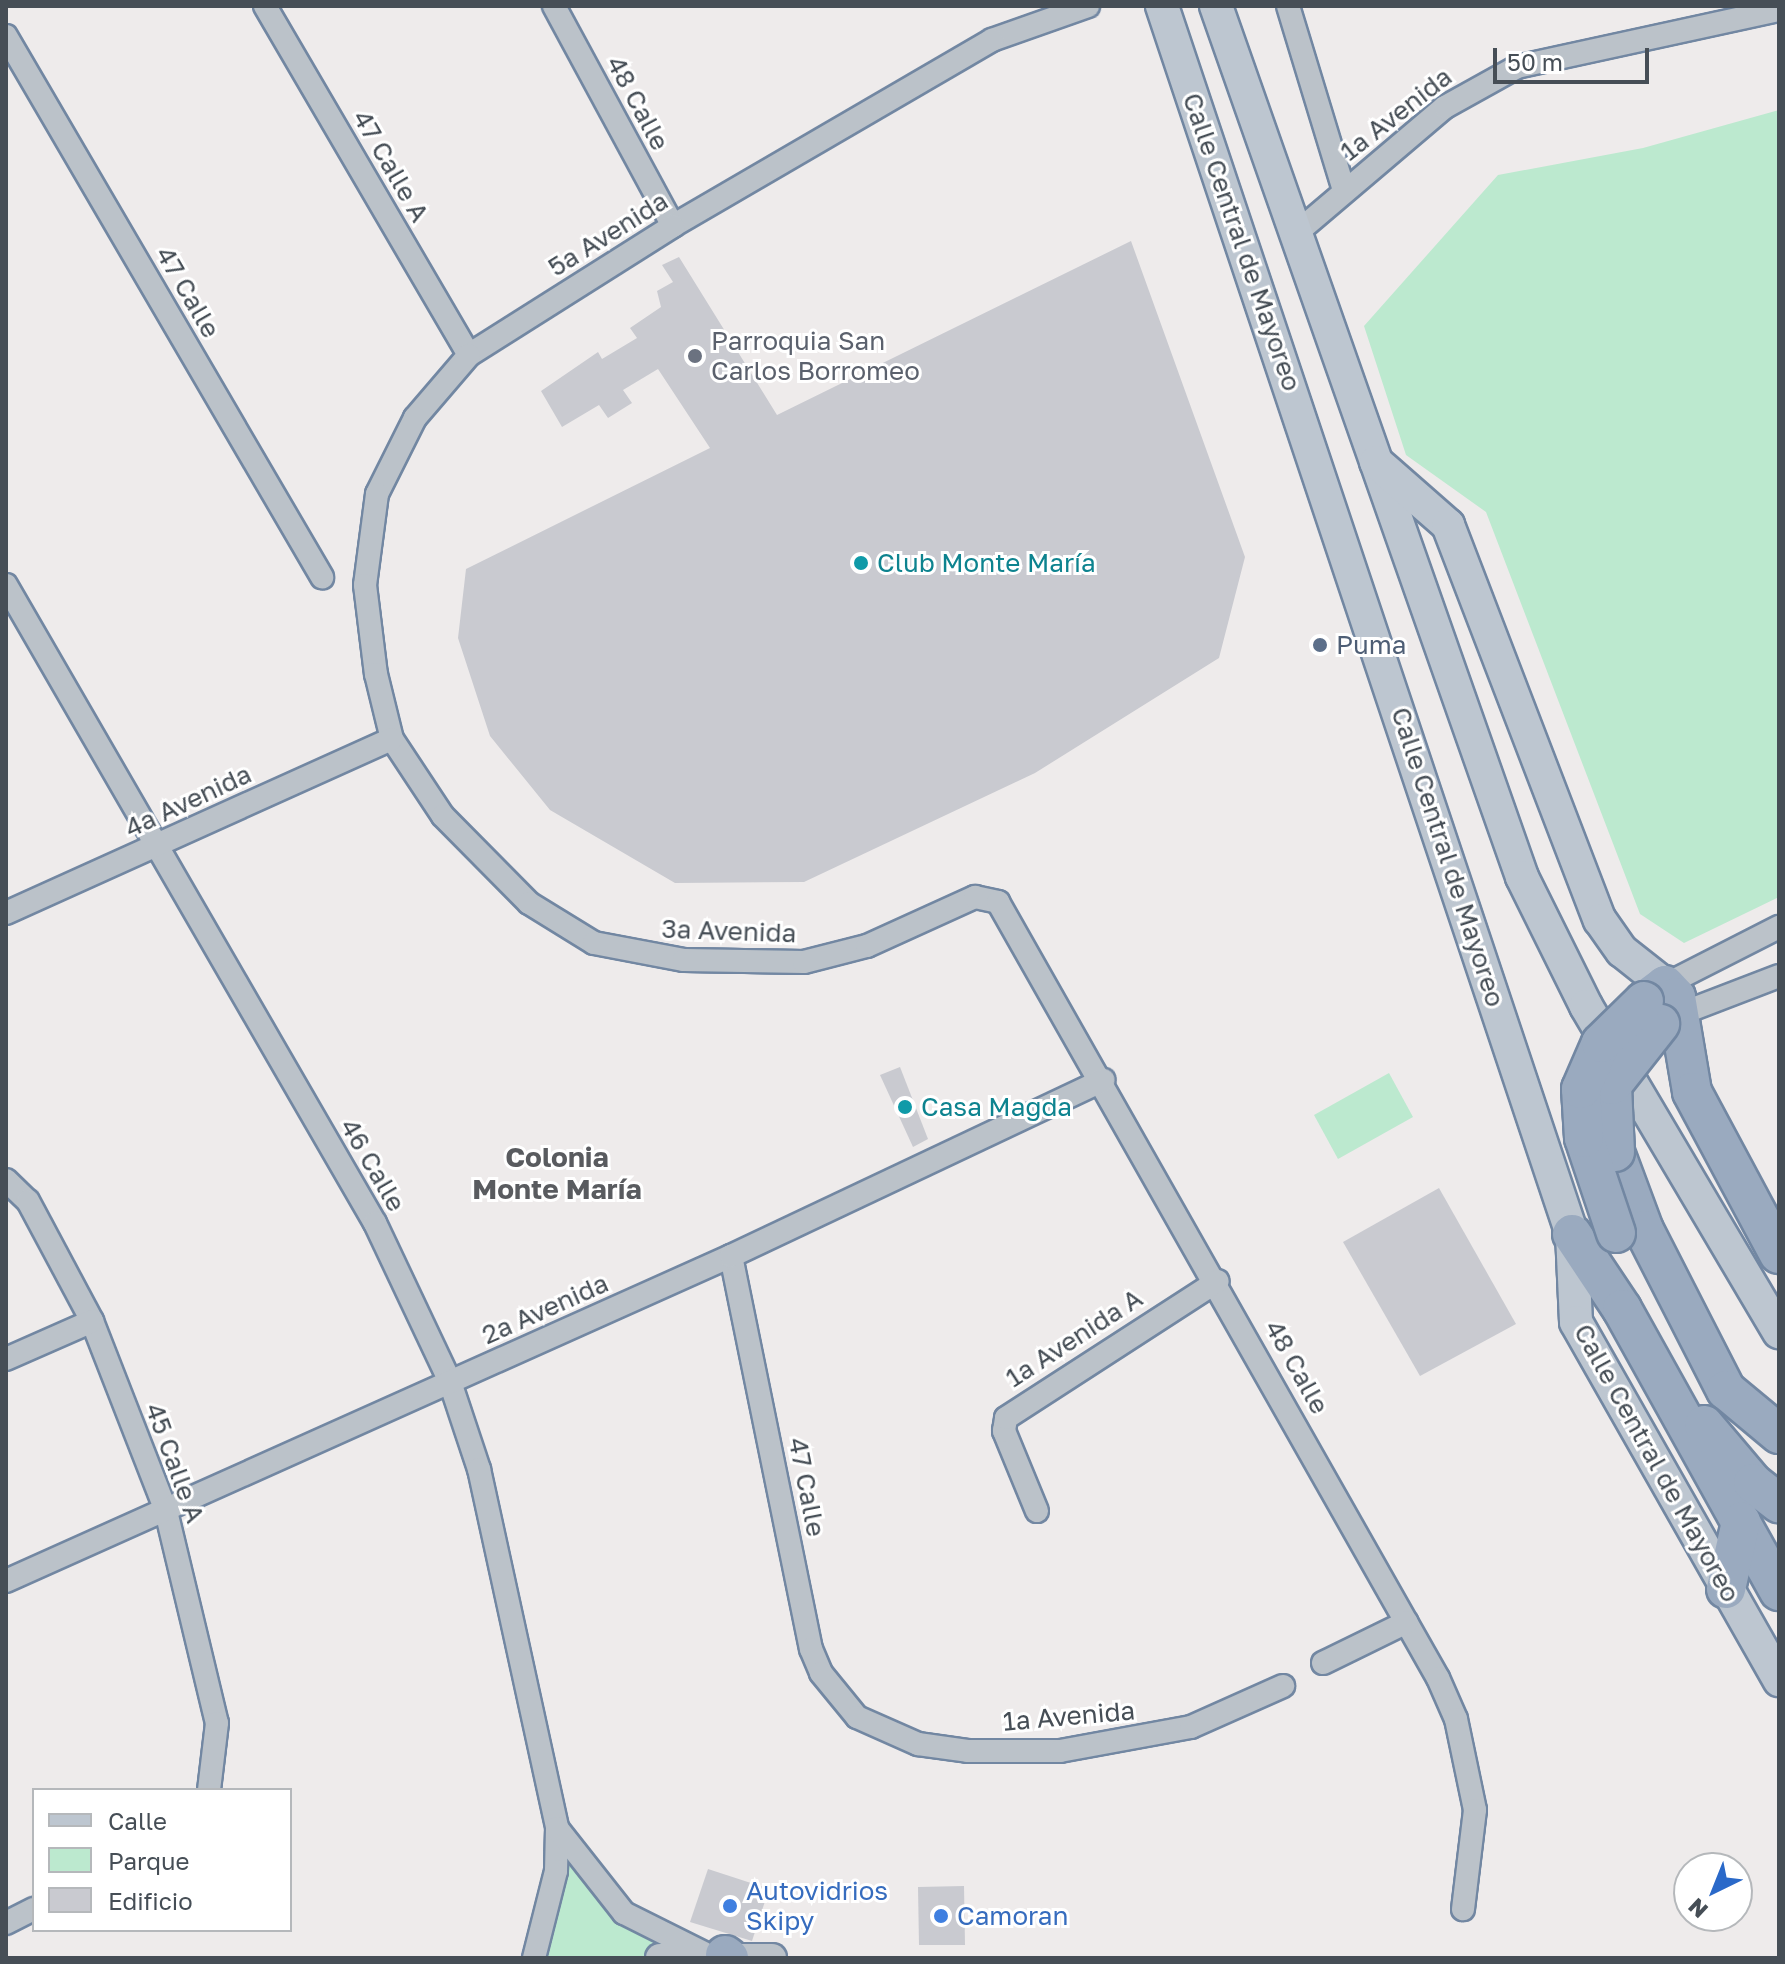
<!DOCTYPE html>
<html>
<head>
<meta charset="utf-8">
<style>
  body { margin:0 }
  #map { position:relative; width:1785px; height:1964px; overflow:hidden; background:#eeebeb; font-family:"Golos Text",sans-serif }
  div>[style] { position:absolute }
  .green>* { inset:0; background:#bce9cf }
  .building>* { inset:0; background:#c9cad0 }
  .roads { filter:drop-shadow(2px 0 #7287a2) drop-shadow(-2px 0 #7287a2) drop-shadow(0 2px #7287a2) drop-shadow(0 -2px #7287a2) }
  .minor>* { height:22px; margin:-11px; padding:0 11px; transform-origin:11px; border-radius:11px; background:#bbc2c9 }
  .tertiary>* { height:28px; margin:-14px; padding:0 14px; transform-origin:14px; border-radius:14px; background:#bbc2c9 }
  .secondary>* { height:32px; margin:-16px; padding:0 16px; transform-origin:16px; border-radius:16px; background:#bdc6d0 }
  .trunk>* { height:38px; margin:-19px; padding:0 19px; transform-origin:19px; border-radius:19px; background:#9aaabf }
  .bridges { filter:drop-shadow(2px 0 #7287a2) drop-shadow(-2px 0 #7287a2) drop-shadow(0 2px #7287a2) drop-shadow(0 -2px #7287a2) }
  .trunk-bridge>* { height:38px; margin:-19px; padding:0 19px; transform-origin:19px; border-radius:19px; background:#9aaabf }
  .dots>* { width:22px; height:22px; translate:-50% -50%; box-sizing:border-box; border:4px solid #fff; border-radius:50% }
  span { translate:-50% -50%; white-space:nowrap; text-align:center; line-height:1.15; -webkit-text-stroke:6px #fff; paint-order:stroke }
  .street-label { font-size:26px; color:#464e56 }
  .worship-label { font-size:26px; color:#5b616d }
  .left { translate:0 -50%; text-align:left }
  .culture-label { font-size:26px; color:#0d838f }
  .service-label { font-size:26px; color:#4e5e75 }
  .shop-label { font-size:26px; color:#366cbe }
  .neighbourhood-label { font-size:28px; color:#595b5f; font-weight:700 }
  .frame { position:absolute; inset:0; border:8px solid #464e56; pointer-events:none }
  .legend { position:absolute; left:32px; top:1788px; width:260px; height:144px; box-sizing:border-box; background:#fff; border:2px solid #b5b8bb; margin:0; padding:10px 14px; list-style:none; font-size:24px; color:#464e56 }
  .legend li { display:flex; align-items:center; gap:16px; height:40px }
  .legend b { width:40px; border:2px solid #b5b8bb }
  .north { position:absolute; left:1673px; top:1852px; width:80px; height:80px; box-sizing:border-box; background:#fff; border:2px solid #b5b8bb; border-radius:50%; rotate:223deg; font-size:22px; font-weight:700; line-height:32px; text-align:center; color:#464e56 }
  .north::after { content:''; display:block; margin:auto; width:28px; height:36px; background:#2a69c9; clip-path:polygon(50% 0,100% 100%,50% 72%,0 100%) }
  .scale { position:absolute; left:1493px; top:48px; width:156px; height:36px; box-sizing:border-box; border:4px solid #464e56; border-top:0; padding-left:10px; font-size:24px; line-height:28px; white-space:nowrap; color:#464e56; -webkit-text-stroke:6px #fff; paint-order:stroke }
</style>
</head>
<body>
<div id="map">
  <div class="green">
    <div style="clip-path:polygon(1779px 110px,1779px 897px,1684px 943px,1640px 914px,1486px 512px,1406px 455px,1364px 326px,1498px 175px,1643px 148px)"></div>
    <div style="clip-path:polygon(1389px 1073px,1413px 1117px,1338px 1159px,1314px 1115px)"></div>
    <div style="clip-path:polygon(557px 1828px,672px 1947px,663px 1958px,537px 1958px)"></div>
  </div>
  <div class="building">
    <div style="clip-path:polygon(1131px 241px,1245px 557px,1219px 658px,1035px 773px,804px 882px,675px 883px,550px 810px,490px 736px,458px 638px,466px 569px,710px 448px,658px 369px,623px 390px,632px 403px,608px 418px,599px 405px,562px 427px,541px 391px,598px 352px,602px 359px,637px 338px,630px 328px,661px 307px,657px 291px,673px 282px,662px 265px,679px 257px,777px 415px)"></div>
    <div style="clip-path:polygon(900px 1067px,928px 1139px,913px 1147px,880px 1075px)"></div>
    <div style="clip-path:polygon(1439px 1188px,1516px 1324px,1420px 1376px,1343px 1242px)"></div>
    <div style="clip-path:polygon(708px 1869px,769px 1889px,752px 1941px,690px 1922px)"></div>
    <div style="clip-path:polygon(964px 1886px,965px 1945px,919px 1945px,918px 1887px)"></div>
  </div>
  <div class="roads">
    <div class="minor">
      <div style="left:265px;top:6px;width:404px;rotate:59.7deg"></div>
      <div style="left:554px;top:6px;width:250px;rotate:61.6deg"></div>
      <div style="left:1088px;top:6px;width:102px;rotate:160.5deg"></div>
      <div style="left:992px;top:40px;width:369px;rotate:149.8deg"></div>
      <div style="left:673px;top:226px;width:241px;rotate:147.7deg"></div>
      <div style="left:469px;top:355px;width:83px;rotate:130.6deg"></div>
      <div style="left:415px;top:418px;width:85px;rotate:116.6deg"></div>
      <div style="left:377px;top:494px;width:92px;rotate:97.5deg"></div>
      <div style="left:365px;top:585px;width:90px;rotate:83deg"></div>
      <div style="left:376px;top:674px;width:67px;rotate:76.2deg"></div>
      <div style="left:392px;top:739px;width:92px;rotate:56.5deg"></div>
      <div style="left:443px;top:816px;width:122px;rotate:45.3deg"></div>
      <div style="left:529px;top:903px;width:76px;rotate:31.6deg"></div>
      <div style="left:594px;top:943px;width:92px;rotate:10.7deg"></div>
      <div style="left:684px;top:960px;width:120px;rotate:1deg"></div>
      <div style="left:804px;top:962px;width:65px;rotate:-14.3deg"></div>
      <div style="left:867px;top:946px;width:119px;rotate:-24.4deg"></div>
      <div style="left:975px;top:897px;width:24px;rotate:12deg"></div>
      <div style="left:998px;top:902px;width:892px;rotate:60.45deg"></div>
      <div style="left:1438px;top:1678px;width:45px;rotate:66.3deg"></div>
      <div style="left:1456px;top:1719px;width:93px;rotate:78.2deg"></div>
      <div style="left:1475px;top:1810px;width:100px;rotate:96.9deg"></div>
      <div style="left:1288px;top:6px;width:192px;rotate:73.1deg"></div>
      <div style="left:6px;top:36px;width:627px;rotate:59.71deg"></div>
      <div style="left:1294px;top:235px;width:198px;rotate:-40.3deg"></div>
      <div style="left:1445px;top:107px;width:82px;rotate:-29.1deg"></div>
      <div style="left:1517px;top:67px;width:268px;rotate:-12.3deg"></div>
      <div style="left:6px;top:585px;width:737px;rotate:59.96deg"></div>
      <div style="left:375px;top:1223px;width:176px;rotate:64.7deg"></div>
      <div style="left:450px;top:1382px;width:92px;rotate:71.6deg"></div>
      <div style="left:479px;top:1469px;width:367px;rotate:77.7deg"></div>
      <div style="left:557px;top:1828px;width:43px;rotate:91.3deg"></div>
      <div style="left:556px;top:1871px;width:90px;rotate:104.2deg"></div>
      <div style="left:6px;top:913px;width:423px;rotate:-24.3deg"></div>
      <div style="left:1665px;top:985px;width:128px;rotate:-27deg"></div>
      <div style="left:1680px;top:1014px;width:106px;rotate:-21deg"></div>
      <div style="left:6px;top:1180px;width:30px;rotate:44deg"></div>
      <div style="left:28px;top:1201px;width:136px;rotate:61.9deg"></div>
      <div style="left:92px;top:1321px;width:204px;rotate:68.7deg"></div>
      <div style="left:166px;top:1511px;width:218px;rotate:76.5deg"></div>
      <div style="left:217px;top:1723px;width:67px;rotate:96.8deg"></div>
      <div style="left:731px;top:1256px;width:401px;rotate:78.5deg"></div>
      <div style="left:811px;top:1649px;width:26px;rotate:67deg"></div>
      <div style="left:821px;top:1673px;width:57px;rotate:50.7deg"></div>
      <div style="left:857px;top:1717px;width:67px;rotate:23.9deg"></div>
      <div style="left:918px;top:1744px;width:50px;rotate:8deg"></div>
      <div style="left:968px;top:1751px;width:92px"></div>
      <div style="left:1060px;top:1751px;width:133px;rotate:-10.4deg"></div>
      <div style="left:1191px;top:1727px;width:101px;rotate:-24deg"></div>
      <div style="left:6px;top:1359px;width:94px;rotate:-23.8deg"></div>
      <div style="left:1037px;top:1511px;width:87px;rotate:-112.4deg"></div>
      <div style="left:1004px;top:1431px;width:13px;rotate:-81deg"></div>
      <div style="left:1006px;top:1418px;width:252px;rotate:-32.9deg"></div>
      <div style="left:6px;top:1581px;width:795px;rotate:-24.15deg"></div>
      <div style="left:731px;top:1256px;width:412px;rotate:-25.3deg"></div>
      <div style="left:1323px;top:1663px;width:93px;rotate:-26deg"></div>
      <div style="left:557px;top:1828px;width:108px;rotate:51.8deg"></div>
      <div style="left:624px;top:1913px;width:89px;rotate:26.6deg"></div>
      <div style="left:6px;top:1923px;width:31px;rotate:-27deg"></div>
    </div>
    <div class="tertiary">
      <div style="left:660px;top:1958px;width:112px"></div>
    </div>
    <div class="secondary">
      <div style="left:1162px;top:6px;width:1295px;rotate:71.54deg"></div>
      <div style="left:1572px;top:1234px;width:88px;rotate:87.4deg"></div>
      <div style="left:1576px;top:1322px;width:412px;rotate:60.4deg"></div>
      <div style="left:1216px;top:6px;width:923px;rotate:70.64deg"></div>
      <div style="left:1522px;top:877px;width:144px;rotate:63.6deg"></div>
      <div style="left:1586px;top:1006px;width:379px;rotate:59.4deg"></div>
      <div style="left:1376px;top:462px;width:96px;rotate:41.2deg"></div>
      <div style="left:1448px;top:525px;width:423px;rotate:69deg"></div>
      <div style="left:1600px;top:920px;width:38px;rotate:55deg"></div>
      <div style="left:1622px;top:951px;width:55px;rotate:38.3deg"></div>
    </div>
    <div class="trunk">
      <div style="left:1644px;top:1001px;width:26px;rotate:-37deg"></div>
      <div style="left:1665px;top:985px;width:16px;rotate:47deg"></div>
      <div style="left:1676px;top:997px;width:96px;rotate:80.4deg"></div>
      <div style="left:1692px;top:1092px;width:184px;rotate:61.8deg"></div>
      <div style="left:1615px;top:1152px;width:83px;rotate:69.6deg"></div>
      <div style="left:1644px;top:1230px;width:180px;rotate:62.9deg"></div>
      <div style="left:1726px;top:1390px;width:69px;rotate:39.7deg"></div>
      <div style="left:1572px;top:1234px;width:90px;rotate:56.3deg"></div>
      <div style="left:1622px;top:1309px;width:323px;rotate:60.9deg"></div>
      <div style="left:1704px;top:1425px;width:76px;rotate:49.8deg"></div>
      <div style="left:1753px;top:1483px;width:33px;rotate:38deg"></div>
      <div style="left:1726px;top:1589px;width:69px;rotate:-77.4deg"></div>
      <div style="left:725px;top:1955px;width:5px;rotate:37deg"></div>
    </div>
  </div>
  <div class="bridges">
    <div class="trunk-bridge">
      <div style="left:1615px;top:1152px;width:67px;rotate:-92.6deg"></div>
      <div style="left:1612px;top:1085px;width:78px;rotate:-51.8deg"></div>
      <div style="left:1616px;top:1233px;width:100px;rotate:-108.6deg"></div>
      <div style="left:1584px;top:1138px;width:49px;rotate:-93.5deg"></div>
      <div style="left:1581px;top:1089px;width:50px;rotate:-66.5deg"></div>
      <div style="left:1601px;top:1043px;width:60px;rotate:-44.3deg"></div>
    </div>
  </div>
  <div class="dots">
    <div style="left:695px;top:356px;background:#6b7280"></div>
    <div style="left:861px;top:563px;background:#0f9aa8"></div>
    <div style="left:1320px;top:645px;background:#5c6f8a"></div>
    <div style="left:905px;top:1107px;background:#0f9aa8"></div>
    <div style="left:730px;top:1906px;background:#3f7fe0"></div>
    <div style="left:941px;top:1916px;background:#3f7fe0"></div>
  </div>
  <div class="street-label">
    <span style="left:638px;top:103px;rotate:62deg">48 Calle</span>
    <span style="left:1396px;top:114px;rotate:-38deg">1a Avenida</span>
    <span style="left:391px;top:166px;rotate:60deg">47 Calle A</span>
    <span style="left:608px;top:234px;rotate:-32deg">5a Avenida</span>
    <span style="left:1242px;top:242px;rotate:71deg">Calle Central de Mayoreo</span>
    <span style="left:188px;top:292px;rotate:60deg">47 Calle</span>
    <span style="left:188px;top:801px;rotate:-25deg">4a Avenida</span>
    <span style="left:1448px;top:857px;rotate:72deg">Calle Central de Mayoreo</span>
    <span style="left:729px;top:931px;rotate:2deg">3a Avenida</span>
    <span style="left:373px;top:1165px;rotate:60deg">46 Calle</span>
    <span style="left:545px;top:1309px;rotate:-24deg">2a Avenida</span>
    <span style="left:1074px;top:1338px;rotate:-33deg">1a Avenida A</span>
    <span style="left:1297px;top:1367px;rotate:61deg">48 Calle</span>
    <span style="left:175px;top:1463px;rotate:70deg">45 Calle A</span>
    <span style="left:1657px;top:1463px;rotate:61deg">Calle Central de Mayoreo</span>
    <span style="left:807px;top:1487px;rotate:79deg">47 Calle</span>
    <span style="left:1069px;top:1716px;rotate:-5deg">1a Avenida</span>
  </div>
  <div class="worship-label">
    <span class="left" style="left:711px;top:356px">Parroquia San<br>Carlos Borromeo</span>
  </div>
  <div class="culture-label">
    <span class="left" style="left:877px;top:563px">Club Monte María</span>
    <span class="left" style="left:921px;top:1107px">Casa Magda</span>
  </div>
  <div class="service-label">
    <span class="left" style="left:1336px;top:645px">Puma</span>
  </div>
  <div class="shop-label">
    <span class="left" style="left:746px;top:1906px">Autovidrios<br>Skipy</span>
    <span class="left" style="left:957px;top:1916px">Camoran</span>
  </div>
  <div class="neighbourhood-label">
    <span style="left:557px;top:1173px">Colonia<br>Monte María</span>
  </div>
  <div class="frame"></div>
  <ul class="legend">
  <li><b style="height:10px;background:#bdc6d0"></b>Calle</li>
  <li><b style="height:22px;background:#bce9cf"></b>Parque</li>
  <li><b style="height:22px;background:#c9cad0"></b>Edificio</li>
  </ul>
  <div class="north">N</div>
  <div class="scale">50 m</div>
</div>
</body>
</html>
